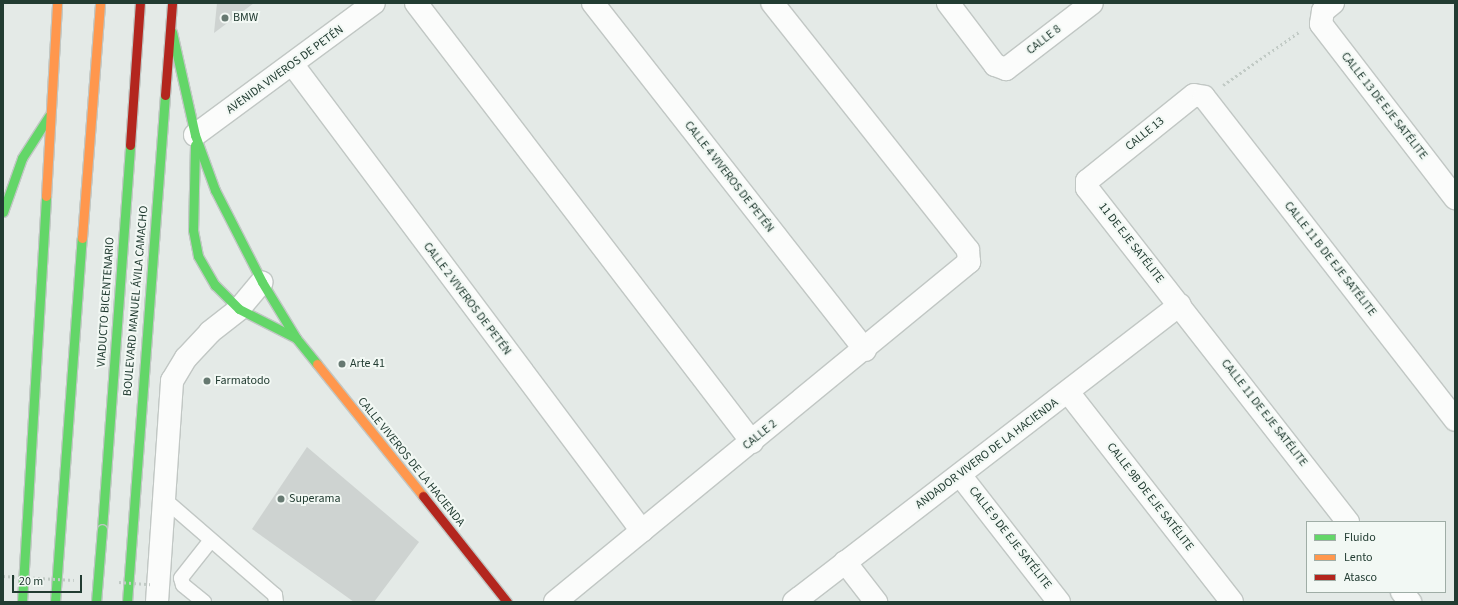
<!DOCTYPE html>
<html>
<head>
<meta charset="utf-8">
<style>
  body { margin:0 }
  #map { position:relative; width:1458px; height:605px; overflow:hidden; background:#e4eae7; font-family:"Source Sans 3",sans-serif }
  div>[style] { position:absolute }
  .building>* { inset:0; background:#ced3d1 }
  .path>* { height:2.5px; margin-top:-1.25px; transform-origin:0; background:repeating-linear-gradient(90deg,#c1cac5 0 2px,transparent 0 5px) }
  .roads { filter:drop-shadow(1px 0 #c1c7c4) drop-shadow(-1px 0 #c1c7c4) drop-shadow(0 1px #c1c7c4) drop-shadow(0 -1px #c1c7c4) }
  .lane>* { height:14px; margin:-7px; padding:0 7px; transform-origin:7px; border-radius:7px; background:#fbfcfb }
  .street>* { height:22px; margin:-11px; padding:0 11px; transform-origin:11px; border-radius:11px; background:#fbfcfb }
  .fast>* { height:9px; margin:-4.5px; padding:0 4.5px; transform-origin:4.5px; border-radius:4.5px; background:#63d668 }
  .slow>* { height:9px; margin:-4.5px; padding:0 4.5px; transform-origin:4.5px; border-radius:4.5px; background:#ff974d }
  .jam>* { height:9px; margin:-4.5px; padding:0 4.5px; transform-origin:4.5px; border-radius:4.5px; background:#b3261e }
  .path-bridge>* { height:2.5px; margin-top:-1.25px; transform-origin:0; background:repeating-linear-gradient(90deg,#c1cac5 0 2px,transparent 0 5px) }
  .bridges { filter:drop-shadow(1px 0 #bdc6c2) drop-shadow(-1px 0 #bdc6c2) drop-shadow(0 1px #bdc6c2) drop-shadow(0 -1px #bdc6c2) }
  .fast-bridge>* { height:9px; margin:-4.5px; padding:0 4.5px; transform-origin:4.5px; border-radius:4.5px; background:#63d668 }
  .dots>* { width:11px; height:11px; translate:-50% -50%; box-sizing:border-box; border:2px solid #f2f8f4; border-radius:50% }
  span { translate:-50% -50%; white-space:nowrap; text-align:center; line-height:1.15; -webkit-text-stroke:4px #f2f8f4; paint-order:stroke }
  .poi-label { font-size:12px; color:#223c32 }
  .left { translate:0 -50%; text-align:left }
  .street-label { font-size:12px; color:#223c32 }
  .frame { position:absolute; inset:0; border:4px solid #223c32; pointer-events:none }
  .legend { position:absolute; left:1306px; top:521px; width:140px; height:72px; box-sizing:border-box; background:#f2f8f4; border:1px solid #9fada6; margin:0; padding:5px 7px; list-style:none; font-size:12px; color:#223c32 }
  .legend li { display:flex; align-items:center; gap:8px; height:20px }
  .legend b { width:20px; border:1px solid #9fada6 }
  .scale { position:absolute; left:12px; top:575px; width:70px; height:18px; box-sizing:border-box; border:2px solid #223c32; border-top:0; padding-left:5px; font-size:12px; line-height:14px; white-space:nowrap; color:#223c32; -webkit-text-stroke:3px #f2f8f4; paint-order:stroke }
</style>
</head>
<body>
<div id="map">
  <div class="building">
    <div style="clip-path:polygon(217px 3px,254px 3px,214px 33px)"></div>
    <div style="clip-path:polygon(307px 447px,419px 542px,374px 602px,354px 602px,252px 529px)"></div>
  </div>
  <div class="path">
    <div style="left:1223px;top:85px;width:93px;rotate:-34.9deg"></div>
  </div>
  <div class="roads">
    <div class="lane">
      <div style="left:164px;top:499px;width:147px;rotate:40.9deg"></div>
      <div style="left:275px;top:595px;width:7px;rotate:82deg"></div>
      <div style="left:204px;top:602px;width:27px;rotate:-141deg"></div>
      <div style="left:183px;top:585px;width:7px;rotate:-106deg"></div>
      <div style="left:181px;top:578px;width:48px;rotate:-51.7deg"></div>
    </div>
    <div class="street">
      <div style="left:416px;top:3px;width:553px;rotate:52.57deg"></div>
      <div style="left:593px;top:3px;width:441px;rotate:51.9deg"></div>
      <div style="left:948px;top:3px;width:78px;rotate:52.8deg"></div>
      <div style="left:995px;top:65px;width:12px;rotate:20deg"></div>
      <div style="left:1006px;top:69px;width:108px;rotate:-37.5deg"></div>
      <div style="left:1333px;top:3px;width:13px;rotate:141deg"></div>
      <div style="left:1323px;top:11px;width:13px;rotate:99deg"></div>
      <div style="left:1321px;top:24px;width:220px;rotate:52.4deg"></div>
      <div style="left:293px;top:65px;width:582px;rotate:53.17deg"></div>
      <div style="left:195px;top:135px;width:222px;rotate:-36.4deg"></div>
      <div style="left:1068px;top:392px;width:266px;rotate:52deg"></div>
      <div style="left:960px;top:475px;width:161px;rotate:52.1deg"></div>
      <div style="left:1348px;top:522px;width:424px;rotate:-128deg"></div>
      <div style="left:1087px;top:188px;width:7px;rotate:-90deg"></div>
      <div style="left:1087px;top:181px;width:137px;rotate:-38.8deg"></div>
      <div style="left:1194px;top:95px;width:10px;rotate:11deg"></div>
      <div style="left:1204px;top:97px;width:409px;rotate:52.1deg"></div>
      <div style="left:845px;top:562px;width:51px;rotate:52.2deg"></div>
      <div style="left:1402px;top:592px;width:13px;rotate:51deg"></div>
      <div style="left:157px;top:602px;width:222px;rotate:-86.1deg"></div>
      <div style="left:172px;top:381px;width:27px;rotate:-59deg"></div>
      <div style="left:186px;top:358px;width:35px;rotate:-47deg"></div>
      <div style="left:210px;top:332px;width:37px;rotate:-38deg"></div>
      <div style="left:239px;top:309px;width:35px;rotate:-50deg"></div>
      <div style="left:555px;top:602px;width:536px;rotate:-39.39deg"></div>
      <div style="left:969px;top:262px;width:12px;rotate:-95deg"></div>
      <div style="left:968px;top:250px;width:315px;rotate:-128.4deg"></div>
      <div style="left:794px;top:602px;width:487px;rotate:-37.6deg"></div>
    </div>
    <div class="fast">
      <div style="left:172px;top:32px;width:106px;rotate:77.4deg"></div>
      <div style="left:195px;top:135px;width:59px;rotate:70deg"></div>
      <div style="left:215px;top:190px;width:103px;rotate:62.9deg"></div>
      <div style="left:262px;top:282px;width:66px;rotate:58.7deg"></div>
      <div style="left:296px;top:338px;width:33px;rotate:51deg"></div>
      <div style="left:195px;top:145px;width:85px;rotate:91.3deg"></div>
      <div style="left:193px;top:230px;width:26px;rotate:79deg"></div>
      <div style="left:198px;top:256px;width:34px;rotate:60deg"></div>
      <div style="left:215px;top:285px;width:34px;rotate:45deg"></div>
      <div style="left:239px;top:309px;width:64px;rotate:27deg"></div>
      <div style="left:3px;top:212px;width:57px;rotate:-70.6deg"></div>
      <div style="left:22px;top:158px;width:50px;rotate:-57.3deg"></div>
      <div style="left:102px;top:529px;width:385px;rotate:-85.8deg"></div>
      <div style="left:22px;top:602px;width:407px;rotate:-86.6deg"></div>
      <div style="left:55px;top:602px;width:365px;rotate:-85.8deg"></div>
      <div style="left:127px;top:602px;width:508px;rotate:-85.71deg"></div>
    </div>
    <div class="slow">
      <div style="left:46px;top:196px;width:193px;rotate:-86.7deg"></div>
      <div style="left:82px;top:238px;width:236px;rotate:-85.6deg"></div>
      <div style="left:317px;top:364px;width:169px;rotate:51.2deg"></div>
    </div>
    <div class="jam">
      <div style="left:165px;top:95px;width:92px;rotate:-85.6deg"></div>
      <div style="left:130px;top:145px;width:142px;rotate:-86deg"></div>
      <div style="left:423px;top:496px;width:135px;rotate:51.6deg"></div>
    </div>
  </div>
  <div class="path-bridge">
    <div style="left:3px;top:576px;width:71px;rotate:3.2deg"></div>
    <div style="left:119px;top:582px;width:31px;rotate:4deg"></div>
  </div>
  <div class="bridges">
    <div class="fast-bridge">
      <div style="left:96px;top:602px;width:73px;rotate:-85.3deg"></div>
    </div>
  </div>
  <div class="dots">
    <div style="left:225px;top:18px;background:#667971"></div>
    <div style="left:342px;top:364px;background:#667971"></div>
    <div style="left:207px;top:381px;background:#667971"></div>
    <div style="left:281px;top:499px;background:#667971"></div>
  </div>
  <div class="poi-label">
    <span class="left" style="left:233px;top:18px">BMW</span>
    <span class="left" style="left:350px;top:364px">Arte 41</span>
    <span class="left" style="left:215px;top:381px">Farmatodo</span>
    <span class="left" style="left:289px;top:499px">Superama</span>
  </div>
  <div class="street-label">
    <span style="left:1044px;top:40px;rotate:-38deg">CALLE 8</span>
    <span style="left:285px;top:70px;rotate:-36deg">AVENIDA VIVEROS DE PETÉN</span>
    <span style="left:1384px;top:106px;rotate:52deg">CALLE 13 DE EJE SATÉLITE</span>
    <span style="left:1145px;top:134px;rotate:-39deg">CALLE 13</span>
    <span style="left:729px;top:177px;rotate:52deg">CALLE 4 VIVEROS DE PETÉN</span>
    <span style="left:1131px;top:243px;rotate:52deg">11 DE EJE SATÉLITE</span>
    <span style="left:1330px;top:259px;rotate:52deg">CALLE 11 B DE EJE SATÉLITE</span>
    <span style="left:467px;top:299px;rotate:53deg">CALLE 2 VIVEROS DE PETÉN</span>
    <span style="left:136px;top:301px;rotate:-85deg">BOULEVARD MANUEL ÁVILA CAMACHO</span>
    <span style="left:106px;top:302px;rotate:-86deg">VIADUCTO BICENTENARIO</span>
    <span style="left:1264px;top:413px;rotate:52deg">CALLE 11 DE EJE SATÉLITE</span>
    <span style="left:760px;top:435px;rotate:-39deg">CALLE 2</span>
    <span style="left:987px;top:454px;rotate:-37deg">ANDADOR VIVERO DE LA HACIENDA</span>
    <span style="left:411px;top:462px;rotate:51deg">CALLE VIVEROS DE LA HACIENDA</span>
    <span style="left:1150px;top:497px;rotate:52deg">CALLE 9B DE EJE SATÉLITE</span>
    <span style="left:1010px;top:538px;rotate:52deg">CALLE 9 DE EJE SATÉLITE</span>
  </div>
  <div class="frame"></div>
  <ul class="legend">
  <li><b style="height:5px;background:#63d668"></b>Fluido</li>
  <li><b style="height:5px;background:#ff974d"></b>Lento</li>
  <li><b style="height:5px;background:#b3261e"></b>Atasco</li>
  </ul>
  <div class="scale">20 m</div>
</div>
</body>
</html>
